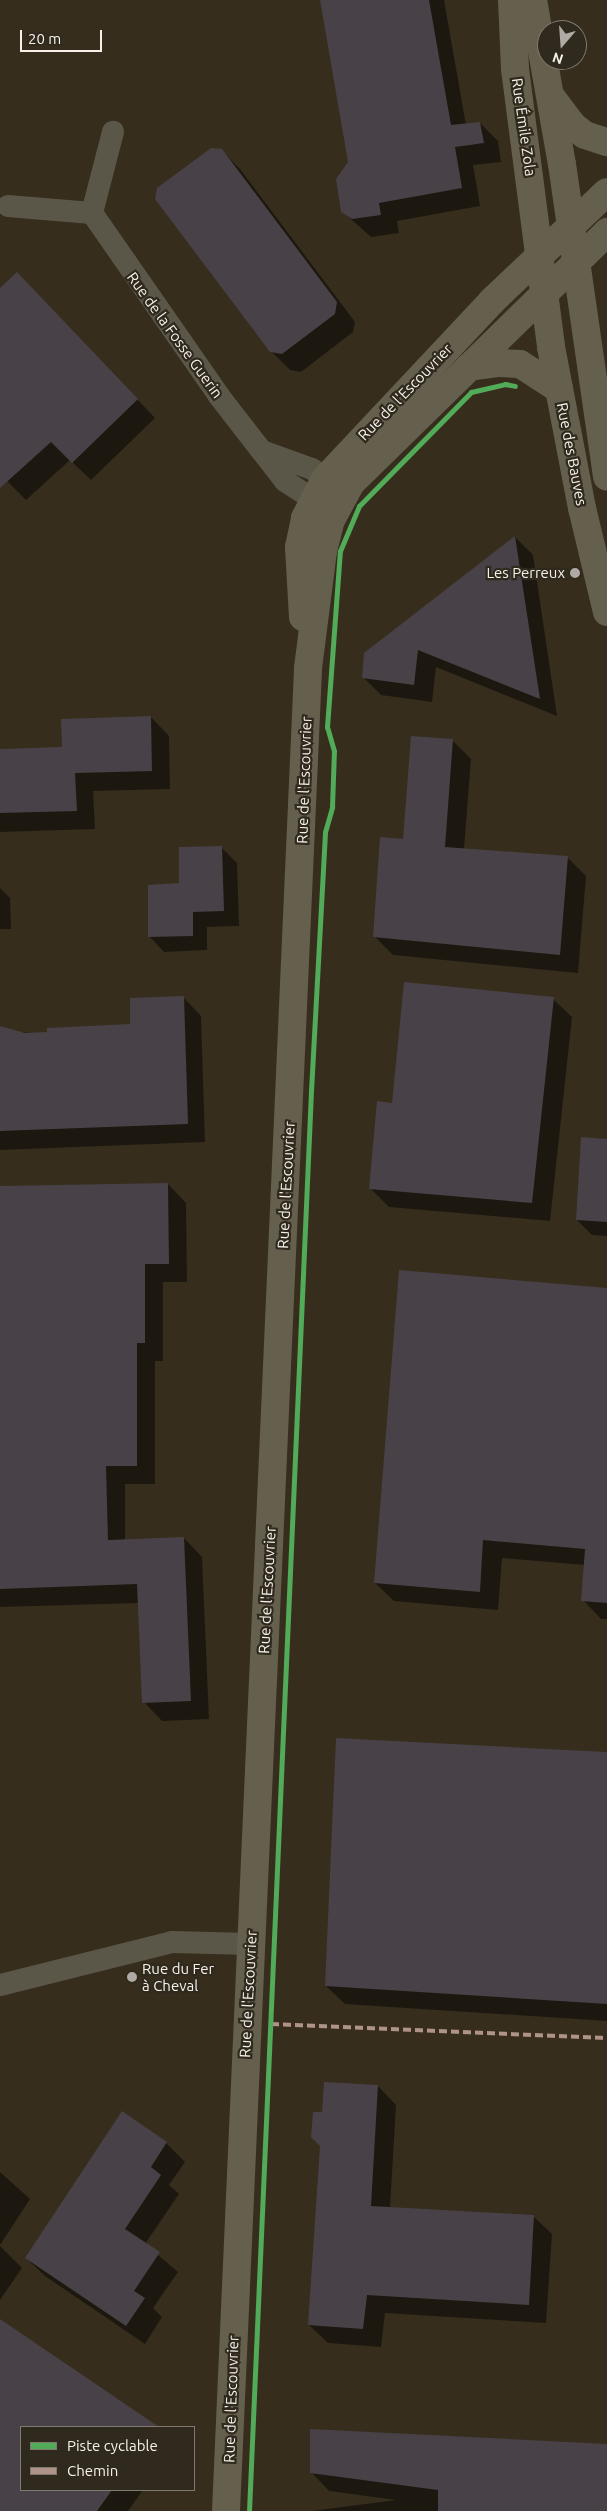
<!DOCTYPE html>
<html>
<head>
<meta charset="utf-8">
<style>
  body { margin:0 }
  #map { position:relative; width:607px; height:2511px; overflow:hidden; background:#2c2821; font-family:Ubuntu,sans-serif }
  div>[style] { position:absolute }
  .built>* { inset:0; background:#362d1d }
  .shadow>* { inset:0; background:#0007 }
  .building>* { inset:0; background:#484147 }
  .street>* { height:22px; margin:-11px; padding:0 11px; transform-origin:11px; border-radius:11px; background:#5b5748 }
  .secondary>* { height:28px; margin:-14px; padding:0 14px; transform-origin:14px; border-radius:14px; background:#65604e }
  .quiet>* { height:4px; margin-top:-2px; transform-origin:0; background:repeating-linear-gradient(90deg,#af9288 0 8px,transparent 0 12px) }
  .cycleway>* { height:5px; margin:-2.5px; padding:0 2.5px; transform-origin:2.5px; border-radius:2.5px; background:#51ab58 }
  .dots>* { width:14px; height:14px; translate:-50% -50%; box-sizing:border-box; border:2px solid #30291d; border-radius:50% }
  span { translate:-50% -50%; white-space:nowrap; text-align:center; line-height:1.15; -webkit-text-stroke:4.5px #30291d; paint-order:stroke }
  .street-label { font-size:15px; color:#f6f2ea }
  .poi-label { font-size:15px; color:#f6f2ea }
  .right { translate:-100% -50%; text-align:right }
  .left { translate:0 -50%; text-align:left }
  .legend { position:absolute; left:20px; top:2426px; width:175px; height:65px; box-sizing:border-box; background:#30291d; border:1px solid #7f796f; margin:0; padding:6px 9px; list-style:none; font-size:15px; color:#f6f2ea }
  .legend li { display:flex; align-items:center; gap:10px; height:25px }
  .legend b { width:25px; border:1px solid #7f796f }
  .north { position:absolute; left:537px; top:20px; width:50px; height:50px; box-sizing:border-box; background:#30291d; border:1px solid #7f796f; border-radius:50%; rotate:198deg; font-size:14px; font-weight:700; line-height:20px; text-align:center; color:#f6f2ea }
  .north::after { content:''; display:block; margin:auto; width:18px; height:22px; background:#afaba4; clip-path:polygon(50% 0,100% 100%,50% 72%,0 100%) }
  .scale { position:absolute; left:20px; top:30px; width:82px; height:22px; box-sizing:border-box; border:2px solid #f6f2ea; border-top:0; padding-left:6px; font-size:15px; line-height:18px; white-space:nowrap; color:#f6f2ea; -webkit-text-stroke:4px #30291d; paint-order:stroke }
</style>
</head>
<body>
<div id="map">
  <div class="built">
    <div style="clip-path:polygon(evenodd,0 0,607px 0,607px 2511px,0 2511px,0 0,547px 30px,577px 30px,577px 60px,547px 60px,547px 30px,0 0,21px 2427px,194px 2427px,194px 2490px,21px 2490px,21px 2427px)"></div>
  </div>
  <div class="shadow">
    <div style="clip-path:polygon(321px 0,444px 0,466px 125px,480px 123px,498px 141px,501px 162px,473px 165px,480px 206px,397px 221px,399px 233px,371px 237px,342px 211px,349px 162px)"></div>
    <div style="clip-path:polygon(221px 150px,240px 169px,355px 322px,353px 332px,301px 372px,290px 370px,271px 351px)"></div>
    <div style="clip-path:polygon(0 290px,35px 292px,155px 418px,91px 480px,70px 460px,26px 500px,0 474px)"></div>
    <div style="clip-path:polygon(515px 537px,533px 555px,557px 716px,436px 667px,432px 702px,381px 695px,363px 677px)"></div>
    <div style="clip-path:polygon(151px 717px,169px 736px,170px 789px,93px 791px,95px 829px,0 832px,0 750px,63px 748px)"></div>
    <div style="clip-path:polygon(453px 741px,471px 759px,464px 849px,568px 858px,586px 876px,578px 973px,393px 955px,374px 936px,404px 840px)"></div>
    <div style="clip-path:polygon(222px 848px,237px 863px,239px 926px,207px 927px,207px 950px,164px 952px,149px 936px,180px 885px)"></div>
    <div style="clip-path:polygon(0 888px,10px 898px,11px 929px,0 929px)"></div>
    <div style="clip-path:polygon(183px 997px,201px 1016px,205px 1142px,0 1150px,0 1031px,48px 1034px,131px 1025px)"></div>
    <div style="clip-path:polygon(553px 999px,572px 1017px,550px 1221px,389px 1207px,370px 1188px,393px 1104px)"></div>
    <div style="clip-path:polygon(607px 1140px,607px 1236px,592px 1235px,577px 1220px)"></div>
    <div style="clip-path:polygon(168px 1184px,186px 1203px,187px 1282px,163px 1282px,163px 1361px,155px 1361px,155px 1484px,125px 1484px,125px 1540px,184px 1538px,202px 1557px,209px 1719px,162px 1721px,144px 1702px,139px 1603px,0 1607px,0 1187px)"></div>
    <div style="clip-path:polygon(607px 1289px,607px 1619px,601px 1619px,583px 1600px,585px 1565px,502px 1558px,498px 1610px,394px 1601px,375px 1583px)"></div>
    <div style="clip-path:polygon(607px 1753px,607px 2021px,345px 2004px,326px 1986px)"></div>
    <div style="clip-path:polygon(378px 2086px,396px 2105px,390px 2208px,533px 2216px,552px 2234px,546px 2323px,385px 2313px,381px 2347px,328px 2343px,309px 2325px,323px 2114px)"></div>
    <div style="clip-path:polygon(122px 2112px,166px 2143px,185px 2162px,169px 2185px,179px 2194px,145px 2244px,178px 2272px,153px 2308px,162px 2317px,145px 2344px,45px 2276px,26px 2258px)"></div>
    <div style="clip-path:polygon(0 2172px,30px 2199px,0 2245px)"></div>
    <div style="clip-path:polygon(0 2246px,22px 2268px,0 2300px)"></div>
    <div style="clip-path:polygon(0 2320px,155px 2427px,21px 2427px,21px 2490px,143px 2490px,128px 2511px,0 2511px)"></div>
    <div style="clip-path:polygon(607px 2446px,607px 2511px,312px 2511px,396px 2500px,329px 2491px,311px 2472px)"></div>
  </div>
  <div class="building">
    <div style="clip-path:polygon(320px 0,429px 0,451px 125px,480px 122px,484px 143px,455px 147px,462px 188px,379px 203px,381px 215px,352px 219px,341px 212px,336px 179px,348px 162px)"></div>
    <div style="clip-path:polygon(211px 148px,222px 149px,337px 302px,335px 314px,282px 354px,270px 352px,155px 199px,157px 188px)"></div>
    <div style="clip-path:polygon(17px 272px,138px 399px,72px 463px,51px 442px,0 488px,0 288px)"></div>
    <div style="clip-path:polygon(515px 536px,540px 699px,418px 650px,414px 685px,362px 678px,364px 653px)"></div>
    <div style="clip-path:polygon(151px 716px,152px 771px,75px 773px,77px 811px,0 813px,0 749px,62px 747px,61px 719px)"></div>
    <div style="clip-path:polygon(411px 736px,453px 739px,445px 847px,568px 856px,560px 955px,373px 937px,380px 837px,403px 839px)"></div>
    <div style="clip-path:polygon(222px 846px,224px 911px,193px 912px,193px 936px,148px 937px,148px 885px,179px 883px,179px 847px)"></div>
    <div style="clip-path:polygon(404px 982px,554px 997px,532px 1203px,369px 1189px,377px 1101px,392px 1103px)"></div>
    <div style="clip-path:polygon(184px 996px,188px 1124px,0 1131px,0 1026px,25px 1033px,47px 1032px,47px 1028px,130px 1024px,130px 998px)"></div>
    <div style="clip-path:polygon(581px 1137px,607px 1139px,607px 1222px,576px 1220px)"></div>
    <div style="clip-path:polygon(168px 1183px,169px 1264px,145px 1264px,145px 1343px,137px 1343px,137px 1466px,106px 1466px,108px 1540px,184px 1537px,191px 1701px,142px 1703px,137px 1584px,0 1589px,0 1186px)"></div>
    <div style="clip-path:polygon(399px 1270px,607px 1288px,607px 1603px,581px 1601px,585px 1549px,483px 1540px,480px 1592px,374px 1583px)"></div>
    <div style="clip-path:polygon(336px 1738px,607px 1752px,607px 2004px,325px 1986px)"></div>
    <div style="clip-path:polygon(324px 2082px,378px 2085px,371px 2206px,534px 2215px,529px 2305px,367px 2295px,363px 2329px,308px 2325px,320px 2146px,311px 2137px,313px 2112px,322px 2112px)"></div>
    <div style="clip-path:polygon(122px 2111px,167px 2142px,151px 2167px,161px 2175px,125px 2229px,160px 2252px,134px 2291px,145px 2298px,126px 2326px,25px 2258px)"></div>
    <div style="clip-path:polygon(0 2319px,159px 2427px,21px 2427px,21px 2490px,112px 2490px,97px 2511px,0 2511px)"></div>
    <div style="clip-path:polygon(310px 2429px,607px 2444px,607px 2511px,438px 2511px,438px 2490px,310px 2473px)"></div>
  </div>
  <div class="street">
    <div style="left:8px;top:206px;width:84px;rotate:4.8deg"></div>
    <div style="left:92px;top:213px;width:223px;rotate:55.2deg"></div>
    <div style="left:219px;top:396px;width:108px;rotate:52.2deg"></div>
    <div style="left:285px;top:481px;width:51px;rotate:33.1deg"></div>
    <div style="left:92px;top:213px;width:84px;rotate:-75.5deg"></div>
    <div style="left:265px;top:452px;width:50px;rotate:19.9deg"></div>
    <div style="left:312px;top:469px;width:32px;rotate:32deg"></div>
    <div style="left:0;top:1985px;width:177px;rotate:-14deg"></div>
    <div style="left:172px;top:1942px;width:78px;rotate:1.5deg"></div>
  </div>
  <div class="secondary">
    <div style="left:512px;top:0;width:69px;rotate:87.5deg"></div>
    <div style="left:515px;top:69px;width:280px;rotate:82.6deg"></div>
    <div style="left:551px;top:347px;width:164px;rotate:79.1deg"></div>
    <div style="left:582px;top:508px;width:107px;rotate:76.5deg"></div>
    <div style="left:533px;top:0;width:167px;rotate:80deg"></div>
    <div style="left:562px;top:164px;width:316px;rotate:81.8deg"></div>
    <div style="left:552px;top:98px;width:34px;rotate:53deg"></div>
    <div style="left:572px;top:125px;width:16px;rotate:38deg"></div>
    <div style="left:585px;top:135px;width:23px;rotate:18deg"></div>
    <div style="left:469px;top:367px;width:30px;rotate:-8deg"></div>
    <div style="left:499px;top:363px;width:21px;rotate:3deg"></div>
    <div style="left:520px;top:364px;width:46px;rotate:32.7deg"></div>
    <div style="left:303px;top:617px;width:70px;rotate:-93.3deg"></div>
    <div style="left:299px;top:547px;width:30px;rotate:-78deg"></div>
    <div style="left:305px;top:518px;width:44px;rotate:-62.9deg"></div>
    <div style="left:325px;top:479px;width:244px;rotate:-46.8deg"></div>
    <div style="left:492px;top:301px;width:158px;rotate:-43.5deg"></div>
    <div style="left:226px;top:2511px;width:1845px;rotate:-87.45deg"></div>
    <div style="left:308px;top:668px;width:118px;rotate:-82.7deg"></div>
    <div style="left:323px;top:551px;width:32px;rotate:-76deg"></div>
    <div style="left:331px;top:520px;width:42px;rotate:-61.6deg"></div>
    <div style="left:351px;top:483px;width:359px;rotate:-44.4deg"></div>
  </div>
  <div class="quiet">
    <div style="left:271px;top:2024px;width:336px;rotate:2.4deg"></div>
  </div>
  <div class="cycleway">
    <div style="left:249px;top:2511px;width:1421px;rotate:-87.5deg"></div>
    <div style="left:311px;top:1091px;width:259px;rotate:-86.9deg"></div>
    <div style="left:325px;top:832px;width:26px;rotate:-74deg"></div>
    <div style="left:332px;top:807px;width:56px;rotate:-88deg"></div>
    <div style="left:334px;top:751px;width:25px;rotate:-106deg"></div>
    <div style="left:327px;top:727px;width:176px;rotate:-85.8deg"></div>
    <div style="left:340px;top:551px;width:49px;rotate:-67.1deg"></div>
    <div style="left:359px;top:506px;width:160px;rotate:-45.5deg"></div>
    <div style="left:471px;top:392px;width:35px;rotate:-13deg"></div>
    <div style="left:505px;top:384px;width:10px;rotate:11deg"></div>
  </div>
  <div class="dots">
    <div style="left:575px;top:573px;background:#afaba4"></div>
    <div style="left:132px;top:1977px;background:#afaba4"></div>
  </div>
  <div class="street-label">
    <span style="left:524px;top:127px;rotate:82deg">Rue Émile Zola</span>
    <span style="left:175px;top:335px;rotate:54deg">Rue de la Fosse Guerin</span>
    <span style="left:405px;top:392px;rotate:-46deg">Rue de l'Escouvrier</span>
    <span style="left:572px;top:454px;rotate:79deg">Rue des Bauves</span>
    <span style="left:304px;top:780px;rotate:-88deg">Rue de l'Escouvrier</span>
    <span style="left:286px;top:1185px;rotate:-87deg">Rue de l'Escouvrier</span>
    <span style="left:267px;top:1590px;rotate:-87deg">Rue de l'Escouvrier</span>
    <span style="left:248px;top:1994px;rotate:-87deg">Rue de l'Escouvrier</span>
    <span style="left:231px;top:2399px;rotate:-88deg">Rue de l'Escouvrier</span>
  </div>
  <div class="poi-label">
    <span class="right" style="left:565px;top:573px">Les Perreux</span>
    <span class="left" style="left:142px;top:1977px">Rue du Fer<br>à Cheval</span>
  </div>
  <ul class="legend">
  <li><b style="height:6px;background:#51ab58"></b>Piste cyclable</li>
  <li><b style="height:6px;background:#af9288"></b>Chemin</li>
  </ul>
  <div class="north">N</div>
  <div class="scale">20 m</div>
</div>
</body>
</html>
